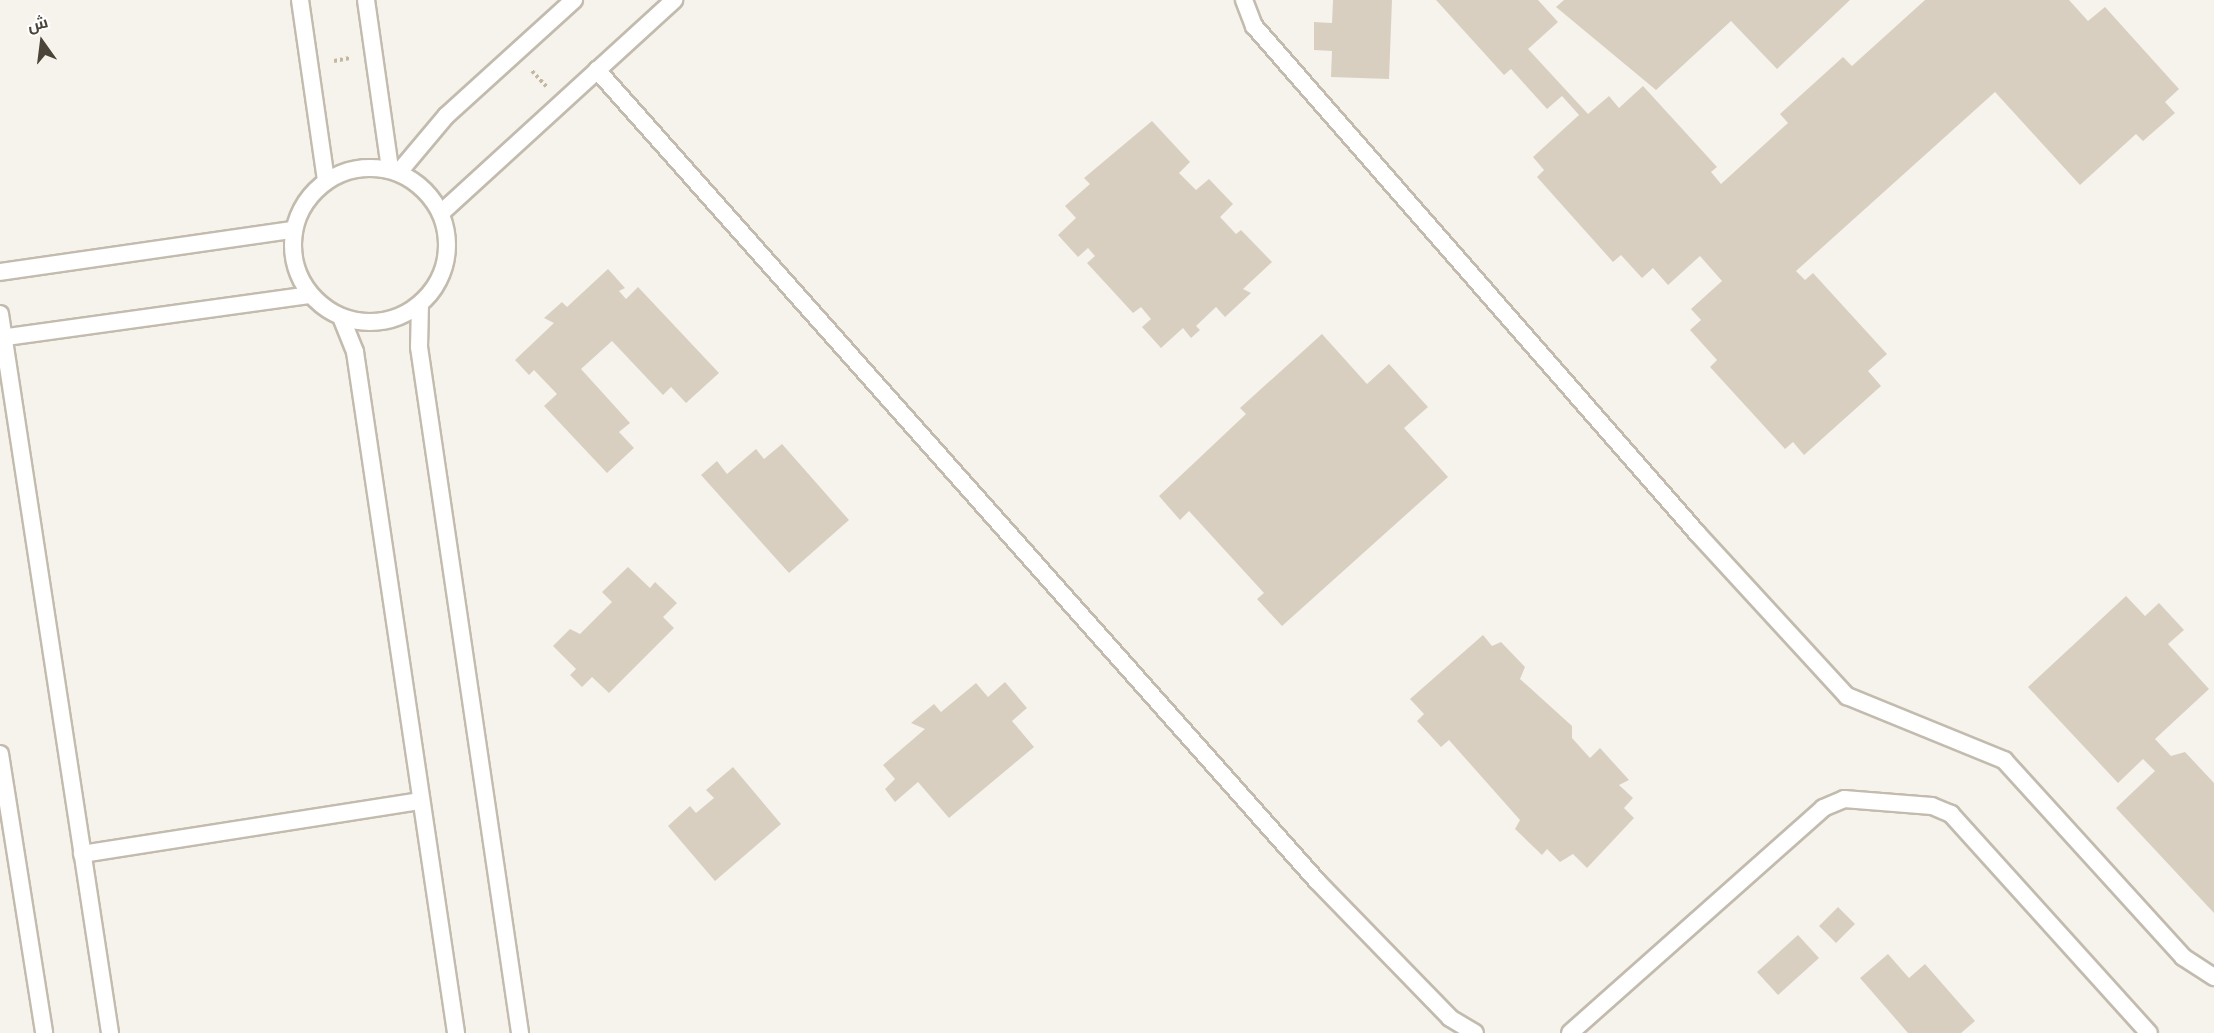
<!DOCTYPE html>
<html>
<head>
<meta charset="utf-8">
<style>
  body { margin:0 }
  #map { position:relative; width:2214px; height:1033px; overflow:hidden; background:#f6f3ec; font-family:"Fira Sans",Cairo,sans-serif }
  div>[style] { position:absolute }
  .building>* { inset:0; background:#d8cfc1 }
  .path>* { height:4px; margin-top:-2px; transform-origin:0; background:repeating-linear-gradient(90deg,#c4b79f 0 3px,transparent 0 6px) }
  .roads { filter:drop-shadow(2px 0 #c2bbae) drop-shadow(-2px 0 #c2bbae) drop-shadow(0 2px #c2bbae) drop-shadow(0 -2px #c2bbae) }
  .service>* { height:16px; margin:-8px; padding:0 8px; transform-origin:8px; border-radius:8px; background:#fff }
  .service>.ring { margin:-8px; padding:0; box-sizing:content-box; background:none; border:16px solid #fff; border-radius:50% }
  span { translate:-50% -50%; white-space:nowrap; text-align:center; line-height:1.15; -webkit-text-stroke:4.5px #fff; paint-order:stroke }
  .north { position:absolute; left:12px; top:12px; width:60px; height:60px; -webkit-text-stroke:4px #fff; paint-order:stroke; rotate:346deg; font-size:16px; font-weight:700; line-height:24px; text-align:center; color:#4b4439 }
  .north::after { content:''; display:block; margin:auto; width:21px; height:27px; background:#4b4439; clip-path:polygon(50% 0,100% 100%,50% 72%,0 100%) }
</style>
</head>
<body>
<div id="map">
  <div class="building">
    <div style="clip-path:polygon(1333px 0,1392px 0,1389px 79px,1331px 77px,1332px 51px,1314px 50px,1314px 22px,1332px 23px)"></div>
    <div style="clip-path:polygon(1436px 0,1538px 0,1558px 22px,1528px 49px,1588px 114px,1609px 96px,1619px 108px,1643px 86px,1717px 167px,1711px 172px,1721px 184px,1788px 123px,1780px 114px,1843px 57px,1852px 66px,1925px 0,2069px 0,2088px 21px,2105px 7px,2179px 89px,2165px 102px,2175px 113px,2143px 141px,2136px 134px,2080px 185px,1995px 92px,1796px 271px,1805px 280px,1813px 273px,1887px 354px,1868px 371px,1881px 386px,1804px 455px,1793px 442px,1785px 449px,1710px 367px,1717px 360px,1690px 330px,1701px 320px,1691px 309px,1722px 281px,1700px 256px,1668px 285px,1653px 268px,1642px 278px,1621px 255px,1613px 262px,1537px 177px,1544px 170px,1533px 157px,1579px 115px,1562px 96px,1547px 109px,1511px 69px,1504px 75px)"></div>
    <div style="clip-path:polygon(1564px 0,1850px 0,1777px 69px,1731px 21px,1656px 90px,1556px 7px)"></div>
    <div style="clip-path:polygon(1152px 121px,1190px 162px,1179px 173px,1196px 190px,1209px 179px,1233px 204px,1220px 217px,1236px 234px,1241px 230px,1272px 262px,1243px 289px,1251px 293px,1225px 317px,1216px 307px,1196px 326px,1200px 330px,1191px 338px,1183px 328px,1161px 348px,1142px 327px,1151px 319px,1141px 307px,1133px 313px,1087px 263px,1095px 256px,1088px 248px,1078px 257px,1058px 235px,1076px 218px,1065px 206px,1090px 184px,1084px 178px)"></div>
    <div style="clip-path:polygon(608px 269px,625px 288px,619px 291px,626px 299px,638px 287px,719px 373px,686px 403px,671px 387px,663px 395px,612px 341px,581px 369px,630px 423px,619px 432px,634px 448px,607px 473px,544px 406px,557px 394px,534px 370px,529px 375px,515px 360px,554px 323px,544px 318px,562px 302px,567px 307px)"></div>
    <div style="clip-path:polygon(1322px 334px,1367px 384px,1389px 364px,1428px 407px,1404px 428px,1448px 477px,1282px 626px,1257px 599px,1264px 593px,1189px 511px,1180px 520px,1159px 496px,1246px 414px,1240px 408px)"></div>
    <div style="clip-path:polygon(782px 444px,849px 520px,789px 573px,701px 475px,717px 461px,727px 474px,756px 449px,764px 459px)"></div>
    <div style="clip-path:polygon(628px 567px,650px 588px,655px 582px,677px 603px,663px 617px,674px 628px,609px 693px,592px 677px,582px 687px,570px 675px,576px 669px,553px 646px,570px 629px,580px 634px,612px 602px,602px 592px)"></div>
    <div style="clip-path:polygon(2126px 596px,2145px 616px,2159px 603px,2184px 630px,2168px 644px,2209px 689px,2155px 739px,2171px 756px,2185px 752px,2214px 783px,2214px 913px,2116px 808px,2155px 771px,2143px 759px,2118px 783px,2028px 687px)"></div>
    <div style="clip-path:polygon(1483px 635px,1492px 646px,1501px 642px,1525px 667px,1520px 679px,1572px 726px,1572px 738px,1590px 758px,1600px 748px,1629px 780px,1619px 785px,1633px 798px,1624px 808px,1634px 818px,1587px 868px,1573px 854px,1560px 862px,1547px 849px,1542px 855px,1515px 829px,1520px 820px,1449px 740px,1441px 747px,1417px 721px,1424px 714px,1410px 699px)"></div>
    <div style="clip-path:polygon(1005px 682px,1027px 708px,1012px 721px,1034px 747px,949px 818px,918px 782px,895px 802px,885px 789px,895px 779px,883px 765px,925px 729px,911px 723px,934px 704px,941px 712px,976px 683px,988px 697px)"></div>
    <div style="clip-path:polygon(733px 767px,781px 824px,715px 881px,668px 826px,690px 806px,696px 813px,714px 798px,706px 790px)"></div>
    <div style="clip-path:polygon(1838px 907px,1855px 924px,1836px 943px,1819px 926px)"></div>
    <div style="clip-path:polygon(1798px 935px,1819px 958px,1778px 995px,1757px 972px)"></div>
    <div style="clip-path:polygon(1888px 954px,1909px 978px,1925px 964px,1975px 1021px,1961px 1033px,1908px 1033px,1860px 978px)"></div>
  </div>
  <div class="path">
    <div style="left:334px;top:61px;width:16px;rotate:-11deg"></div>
    <div style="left:532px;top:71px;width:21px;rotate:47deg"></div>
  </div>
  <div class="roads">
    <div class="service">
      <div style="left:300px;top:0;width:182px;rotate:81.8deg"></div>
      <div style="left:366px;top:0;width:171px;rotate:81.9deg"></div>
      <div style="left:1244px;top:0;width:28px;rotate:69deg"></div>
      <div style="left:1254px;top:26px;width:673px;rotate:48.85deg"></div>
      <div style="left:1697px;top:533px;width:222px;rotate:47.4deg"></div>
      <div style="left:1847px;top:696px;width:170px;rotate:22.2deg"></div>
      <div style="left:2004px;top:760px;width:266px;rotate:47.7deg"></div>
      <div style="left:2183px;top:957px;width:37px;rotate:33deg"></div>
      <div style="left:597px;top:70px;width:1084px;rotate:48.4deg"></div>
      <div style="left:1317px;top:881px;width:191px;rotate:45.8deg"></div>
      <div style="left:1450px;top:1018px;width:29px;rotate:31deg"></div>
      <div class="ring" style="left:293px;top:168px;width:138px;height:138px"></div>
      <div style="left:399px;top:172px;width:73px;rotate:-50deg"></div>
      <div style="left:446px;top:116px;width:173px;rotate:-42.2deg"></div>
      <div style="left:441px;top:213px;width:316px;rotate:-42.4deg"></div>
      <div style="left:0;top:272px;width:296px;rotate:-8.2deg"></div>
      <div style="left:420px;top:304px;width:43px;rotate:91.3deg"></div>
      <div style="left:419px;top:347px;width:693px;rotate:81.62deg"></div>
      <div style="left:0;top:314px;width:727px;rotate:81.3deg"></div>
      <div style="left:341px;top:317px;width:38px;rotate:68deg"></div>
      <div style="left:355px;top:352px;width:688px;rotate:81.56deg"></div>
      <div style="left:0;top:338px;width:313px;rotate:-7.9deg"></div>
      <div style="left:0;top:754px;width:282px;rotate:81deg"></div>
      <div style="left:82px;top:854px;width:343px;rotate:-8.9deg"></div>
      <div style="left:1570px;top:1033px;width:339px;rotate:-41.6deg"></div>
      <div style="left:1823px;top:808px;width:23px;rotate:-23deg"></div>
      <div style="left:1844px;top:799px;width:88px;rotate:4.5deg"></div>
      <div style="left:1932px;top:806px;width:21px;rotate:23deg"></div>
      <div style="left:1951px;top:814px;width:295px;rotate:47.9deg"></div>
    </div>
  </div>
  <div class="north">ش</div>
</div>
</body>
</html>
